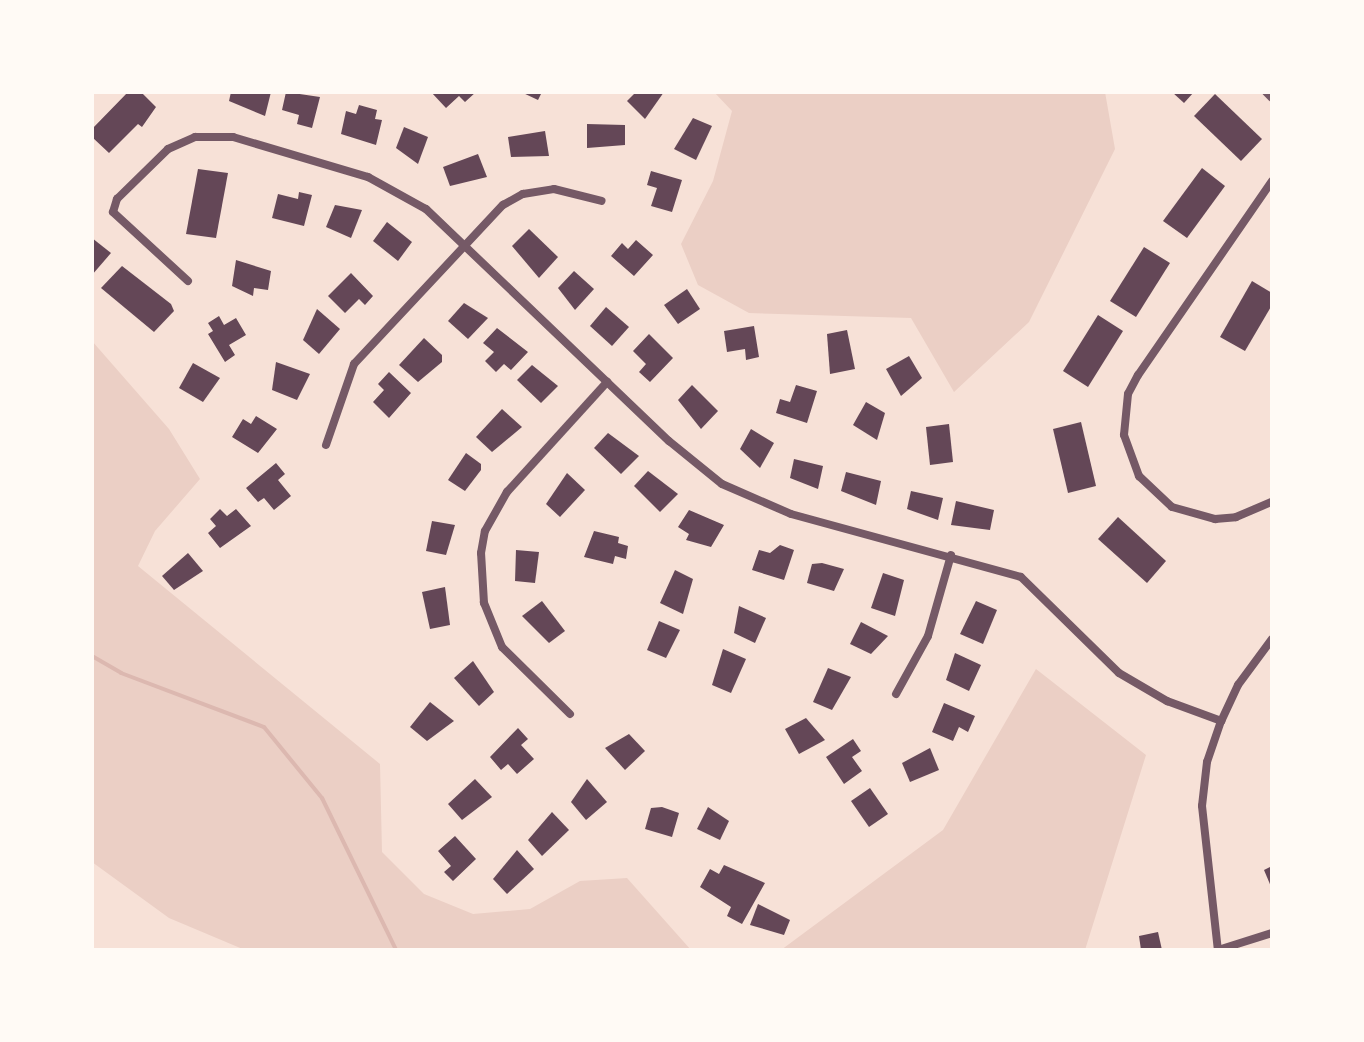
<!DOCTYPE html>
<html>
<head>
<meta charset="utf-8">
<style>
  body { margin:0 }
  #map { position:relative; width:1364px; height:1042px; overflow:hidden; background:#f7e1d7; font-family:"Public Sans",sans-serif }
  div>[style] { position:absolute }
  .green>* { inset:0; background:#ebcfc5 }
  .stream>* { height:4px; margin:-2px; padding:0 2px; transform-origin:2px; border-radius:2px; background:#dcb8b0 }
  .building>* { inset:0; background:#644757 }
  .minor>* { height:8px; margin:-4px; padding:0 4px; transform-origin:4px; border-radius:4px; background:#755966 }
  span { translate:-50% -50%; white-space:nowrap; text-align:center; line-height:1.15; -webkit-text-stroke:8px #fffaf5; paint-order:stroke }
  .frame { position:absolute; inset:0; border:94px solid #fffaf5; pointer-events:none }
</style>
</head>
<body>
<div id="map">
  <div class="green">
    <div style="clip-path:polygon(714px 92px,1105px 92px,1115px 149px,1029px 322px,954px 392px,911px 318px,749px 313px,698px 285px,681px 244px,713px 181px,732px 111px)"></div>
    <div style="clip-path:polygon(92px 341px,169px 429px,200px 479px,155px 531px,138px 566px,380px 764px,382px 852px,424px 894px,473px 914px,530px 909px,580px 881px,627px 878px,691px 950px,245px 950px,169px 918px,92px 862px)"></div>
    <div style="clip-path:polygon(1036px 669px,1146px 755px,1085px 950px,781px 950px,943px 830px)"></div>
  </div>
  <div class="stream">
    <div style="left:92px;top:656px;width:34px;rotate:30deg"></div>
    <div style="left:121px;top:673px;width:153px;rotate:20.7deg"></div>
    <div style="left:264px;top:727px;width:92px;rotate:50.8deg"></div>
    <div style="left:322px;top:798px;width:169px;rotate:64deg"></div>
  </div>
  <div class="building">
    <div style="clip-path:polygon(128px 92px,141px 92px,156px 107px,142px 127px,138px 124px,109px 153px,92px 137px,92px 129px)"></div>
    <div style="clip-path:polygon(231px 92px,271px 92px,265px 116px,229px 101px)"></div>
    <div style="clip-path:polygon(286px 92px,320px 97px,312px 128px,297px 124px,299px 115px,282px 110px)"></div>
    <div style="clip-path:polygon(431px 92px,476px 92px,465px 102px,459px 96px,446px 108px)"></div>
    <div style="clip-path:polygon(521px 92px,542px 92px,538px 100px)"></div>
    <div style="clip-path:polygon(636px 92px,664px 92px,645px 119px,627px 101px)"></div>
    <div style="clip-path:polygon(1172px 92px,1194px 92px,1184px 103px)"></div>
    <div style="clip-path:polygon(1215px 94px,1262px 139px,1241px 161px,1194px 116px)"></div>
    <div style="clip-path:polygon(359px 105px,377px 110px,375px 119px,382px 120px,376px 145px,341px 134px,346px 111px,356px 114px)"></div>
    <div style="clip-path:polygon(693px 118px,712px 126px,696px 160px,674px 149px)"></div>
    <div style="clip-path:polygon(587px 124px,625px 125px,625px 145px,587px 148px)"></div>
    <div style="clip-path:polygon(404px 127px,428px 137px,418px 164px,396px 148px)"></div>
    <div style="clip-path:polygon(545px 131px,549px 156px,511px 157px,508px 137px)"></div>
    <div style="clip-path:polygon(478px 154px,487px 177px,450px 186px,443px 167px)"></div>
    <div style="clip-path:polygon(1202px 168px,1225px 186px,1187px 238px,1163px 221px)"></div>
    <div style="clip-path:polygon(198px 169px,228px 173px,216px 238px,186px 234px)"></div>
    <div style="clip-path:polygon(651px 171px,682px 180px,672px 212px,651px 206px,657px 188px,647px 185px)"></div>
    <div style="clip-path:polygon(299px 192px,312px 195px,304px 226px,272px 218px,278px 194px,298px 199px)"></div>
    <div style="clip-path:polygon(335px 205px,362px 210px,351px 238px,326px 227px)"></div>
    <div style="clip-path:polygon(387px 222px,412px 242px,398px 261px,373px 241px)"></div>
    <div style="clip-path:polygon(529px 229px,558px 257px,539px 278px,512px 246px)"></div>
    <div style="clip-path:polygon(92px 238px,111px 253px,92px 275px)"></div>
    <div style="clip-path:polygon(636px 240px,653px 255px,634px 276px,611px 256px,622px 243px,628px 249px)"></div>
    <div style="clip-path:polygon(1144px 247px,1170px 263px,1136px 317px,1110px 301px)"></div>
    <div style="clip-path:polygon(236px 260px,271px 271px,268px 290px,254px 288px,253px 296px,232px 286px)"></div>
    <div style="clip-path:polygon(122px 266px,171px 304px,174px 311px,154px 332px,101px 288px)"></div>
    <div style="clip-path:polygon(574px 271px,594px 289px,575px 310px,558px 288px)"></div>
    <div style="clip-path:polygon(351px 273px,373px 296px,365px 305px,359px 299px,345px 313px,328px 296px)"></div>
    <div style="clip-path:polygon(1252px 281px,1272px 293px,1272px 305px,1245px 351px,1220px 337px)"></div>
    <div style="clip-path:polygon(687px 289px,700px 309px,678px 324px,664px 305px)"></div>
    <div style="clip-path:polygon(464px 303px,488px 318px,468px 339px,448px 321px)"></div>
    <div style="clip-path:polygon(606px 307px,629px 327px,612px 346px,590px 326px)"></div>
    <div style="clip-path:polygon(317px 309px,340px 329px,319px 354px,303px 340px)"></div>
    <div style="clip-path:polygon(1098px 315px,1123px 331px,1088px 387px,1063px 371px)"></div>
    <div style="clip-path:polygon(219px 316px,224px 325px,236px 318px,246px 335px,229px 345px,235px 355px,225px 362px,208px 334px,213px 331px,208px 323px)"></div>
    <div style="clip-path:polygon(754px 326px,759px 357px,746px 360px,745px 349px,727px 352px,724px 331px)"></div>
    <div style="clip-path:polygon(497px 328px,528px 352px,511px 370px,504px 364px,496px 372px,485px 361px,494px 352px,483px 343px)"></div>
    <div style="clip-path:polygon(847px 330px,855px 369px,830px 374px,827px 334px)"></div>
    <div style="clip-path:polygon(649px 334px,673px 358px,650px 382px,639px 372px,646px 364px,633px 351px)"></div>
    <div style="clip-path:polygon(424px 338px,442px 355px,442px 362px,418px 382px,399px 365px)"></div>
    <div style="clip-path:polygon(909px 356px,922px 378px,901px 396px,886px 369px)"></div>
    <div style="clip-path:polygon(276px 362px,310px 374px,297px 400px,272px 390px)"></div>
    <div style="clip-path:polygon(193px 363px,220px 378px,203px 402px,179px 388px)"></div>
    <div style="clip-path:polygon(532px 365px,558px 386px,541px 403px,517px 380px)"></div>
    <div style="clip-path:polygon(389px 372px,411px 393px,389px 418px,373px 402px,384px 390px,378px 384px)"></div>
    <div style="clip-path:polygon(692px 385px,718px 411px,701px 429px,678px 400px)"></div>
    <div style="clip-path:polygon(796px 385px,817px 391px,807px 423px,776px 413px,780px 399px,790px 402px)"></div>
    <div style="clip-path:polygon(866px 402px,885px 413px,877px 440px,853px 425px)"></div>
    <div style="clip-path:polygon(502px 409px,522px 427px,492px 452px,476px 437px)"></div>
    <div style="clip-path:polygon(256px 416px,277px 429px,258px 453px,232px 437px,243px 419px,251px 424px)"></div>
    <div style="clip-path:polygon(1081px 422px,1096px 486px,1068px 493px,1053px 429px)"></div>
    <div style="clip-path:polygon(949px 424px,953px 462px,930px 465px,926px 427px)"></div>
    <div style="clip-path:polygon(751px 429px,774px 443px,760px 468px,740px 449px)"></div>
    <div style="clip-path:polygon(608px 433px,639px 456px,621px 474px,594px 448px)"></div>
    <div style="clip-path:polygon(466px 453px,481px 464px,481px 470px,465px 491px,448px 480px)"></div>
    <div style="clip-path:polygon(794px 459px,823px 466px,818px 489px,790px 478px)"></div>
    <div style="clip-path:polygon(276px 463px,285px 474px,278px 480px,291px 496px,274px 510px,264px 498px,258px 502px,246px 488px)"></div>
    <div style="clip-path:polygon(648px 471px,678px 494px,660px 512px,634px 486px)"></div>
    <div style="clip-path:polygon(846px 472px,881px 481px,876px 505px,841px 491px)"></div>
    <div style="clip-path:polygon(567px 473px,585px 490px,560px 517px,546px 504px)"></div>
    <div style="clip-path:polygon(911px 491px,943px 498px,938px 520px,907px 509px)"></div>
    <div style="clip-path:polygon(956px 501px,994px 510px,990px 530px,951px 525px)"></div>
    <div style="clip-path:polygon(220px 509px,227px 516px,236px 509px,251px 526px,220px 548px,208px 533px,216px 526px,210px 519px)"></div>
    <div style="clip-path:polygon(689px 510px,724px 525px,711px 547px,686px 540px,689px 534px,678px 527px)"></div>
    <div style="clip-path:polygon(1118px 517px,1166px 561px,1147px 583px,1098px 539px)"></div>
    <div style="clip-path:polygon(432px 521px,455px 525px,446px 555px,426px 551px)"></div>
    <div style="clip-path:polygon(594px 531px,619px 537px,618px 543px,628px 546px,626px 559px,615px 556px,613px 564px,584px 557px)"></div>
    <div style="clip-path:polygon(780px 545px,794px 550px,784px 580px,752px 570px,759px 550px,770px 553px)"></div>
    <div style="clip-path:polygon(516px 550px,539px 552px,535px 583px,515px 581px)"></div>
    <div style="clip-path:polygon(188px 553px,203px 571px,174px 590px,162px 576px)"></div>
    <div style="clip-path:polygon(822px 563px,844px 569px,834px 591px,807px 583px,812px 564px)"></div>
    <div style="clip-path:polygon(675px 570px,693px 579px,683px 614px,660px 603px)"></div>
    <div style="clip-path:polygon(883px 573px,904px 580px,895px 616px,871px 608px)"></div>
    <div style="clip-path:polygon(445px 587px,450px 625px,430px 629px,422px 592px)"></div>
    <div style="clip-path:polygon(542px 601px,565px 631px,549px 643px,522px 616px)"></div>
    <div style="clip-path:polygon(976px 601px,997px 610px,983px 644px,960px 634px)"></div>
    <div style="clip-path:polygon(739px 606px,766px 618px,755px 643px,734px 633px)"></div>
    <div style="clip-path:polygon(659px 621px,680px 630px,666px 658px,647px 650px)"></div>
    <div style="clip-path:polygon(861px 622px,888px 636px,871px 654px,850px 644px)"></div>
    <div style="clip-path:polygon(723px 649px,746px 659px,731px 693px,712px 685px)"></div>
    <div style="clip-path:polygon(955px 653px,981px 665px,969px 691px,946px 680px)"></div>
    <div style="clip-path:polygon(473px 661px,494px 692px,479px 706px,454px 678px)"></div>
    <div style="clip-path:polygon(828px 668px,851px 677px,832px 710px,813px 702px)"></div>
    <div style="clip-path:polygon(430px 702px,454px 721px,427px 741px,410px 727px)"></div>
    <div style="clip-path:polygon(944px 703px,975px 716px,968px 732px,959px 727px,953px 741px,932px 732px)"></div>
    <div style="clip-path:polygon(806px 718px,825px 740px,799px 754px,785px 729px)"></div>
    <div style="clip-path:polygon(518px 728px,528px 739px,521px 745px,534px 759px,517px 774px,508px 764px,501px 770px,490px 757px)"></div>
    <div style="clip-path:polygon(629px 734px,645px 751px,625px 770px,605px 748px)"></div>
    <div style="clip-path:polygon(853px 739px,861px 751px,852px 757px,862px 771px,844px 784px,826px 757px)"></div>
    <div style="clip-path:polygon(930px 748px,939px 770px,910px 782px,902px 763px)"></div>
    <div style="clip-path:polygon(475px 779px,492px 797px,462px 820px,448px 804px)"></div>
    <div style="clip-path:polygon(587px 779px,607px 802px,586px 820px,571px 802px)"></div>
    <div style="clip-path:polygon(870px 788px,888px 814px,869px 827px,851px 801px)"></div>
    <div style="clip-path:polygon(662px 807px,679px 813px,672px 837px,645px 829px,651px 808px)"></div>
    <div style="clip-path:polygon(708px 807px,729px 821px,720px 840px,697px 829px)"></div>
    <div style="clip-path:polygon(552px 812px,569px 830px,542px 856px,528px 840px)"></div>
    <div style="clip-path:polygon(455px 836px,476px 859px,453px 881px,444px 872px,451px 866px,438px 851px)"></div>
    <div style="clip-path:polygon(517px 850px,534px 869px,507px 894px,493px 879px)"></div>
    <div style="clip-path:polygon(724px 865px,765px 883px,742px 924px,727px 916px,731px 907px,700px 887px,710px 869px,719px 874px)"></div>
    <div style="clip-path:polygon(1272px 866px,1272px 889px,1264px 870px)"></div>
    <div style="clip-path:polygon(758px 904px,790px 920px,784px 935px,750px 925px)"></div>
    <div style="clip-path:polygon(1158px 932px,1162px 950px,1141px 950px,1139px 936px)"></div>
  </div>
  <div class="minor">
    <div style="left:1266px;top:92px;width:8px;rotate:45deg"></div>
    <div style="left:1272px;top:181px;width:236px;rotate:124.6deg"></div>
    <div style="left:1138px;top:375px;width:21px;rotate:118deg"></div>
    <div style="left:1128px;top:394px;width:41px;rotate:95.6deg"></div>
    <div style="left:1124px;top:435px;width:44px;rotate:69.9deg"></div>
    <div style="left:1139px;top:476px;width:45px;rotate:43.2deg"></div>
    <div style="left:1172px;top:507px;width:45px;rotate:15.6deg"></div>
    <div style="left:1215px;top:519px;width:21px;rotate:-5deg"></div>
    <div style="left:1236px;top:517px;width:39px;rotate:-23deg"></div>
    <div style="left:188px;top:281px;width:102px;rotate:-137.4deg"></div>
    <div style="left:113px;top:212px;width:14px;rotate:-73deg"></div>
    <div style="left:117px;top:199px;width:71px;rotate:-44.4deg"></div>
    <div style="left:168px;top:149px;width:30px;rotate:-24deg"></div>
    <div style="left:195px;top:137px;width:38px"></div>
    <div style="left:233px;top:137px;width:141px;rotate:16.5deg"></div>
    <div style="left:368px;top:177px;width:66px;rotate:28.9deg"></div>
    <div style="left:426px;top:209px;width:336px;rotate:43.7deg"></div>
    <div style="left:669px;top:441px;width:68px;rotate:39.1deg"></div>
    <div style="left:722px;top:484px;width:75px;rotate:23.5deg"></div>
    <div style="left:791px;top:514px;width:238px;rotate:15.3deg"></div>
    <div style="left:1021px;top:577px;width:137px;rotate:44.4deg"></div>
    <div style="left:1119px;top:673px;width:56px;rotate:30.3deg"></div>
    <div style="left:1167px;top:701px;width:58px;rotate:20.3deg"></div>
    <div style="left:326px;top:445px;width:86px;rotate:-70.9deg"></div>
    <div style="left:354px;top:364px;width:218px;rotate:-46.9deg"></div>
    <div style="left:503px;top:205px;width:23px;rotate:-29deg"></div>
    <div style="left:523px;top:194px;width:31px;rotate:-9deg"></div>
    <div style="left:554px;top:189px;width:49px;rotate:14deg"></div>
    <div style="left:1272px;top:639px;width:57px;rotate:126.5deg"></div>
    <div style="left:1238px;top:685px;width:40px;rotate:115deg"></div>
    <div style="left:1221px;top:721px;width:43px;rotate:108.9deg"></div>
    <div style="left:1207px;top:762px;width:44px;rotate:96.5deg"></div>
    <div style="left:1202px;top:806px;width:145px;rotate:83.7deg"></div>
    <div style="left:1218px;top:950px;width:57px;rotate:-17.5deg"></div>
    <div style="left:896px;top:694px;width:66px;rotate:-61.1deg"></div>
    <div style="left:928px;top:636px;width:84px;rotate:-74.1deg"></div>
    <div style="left:570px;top:714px;width:95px;rotate:-135.4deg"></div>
    <div style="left:502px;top:647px;width:48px;rotate:-112.2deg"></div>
    <div style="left:484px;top:603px;width:50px;rotate:-93.4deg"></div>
    <div style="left:481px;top:553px;width:22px;rotate:-80deg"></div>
    <div style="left:485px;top:531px;width:45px;rotate:-60.6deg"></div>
    <div style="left:507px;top:492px;width:149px;rotate:-47.7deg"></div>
  </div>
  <div class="frame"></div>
</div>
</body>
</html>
